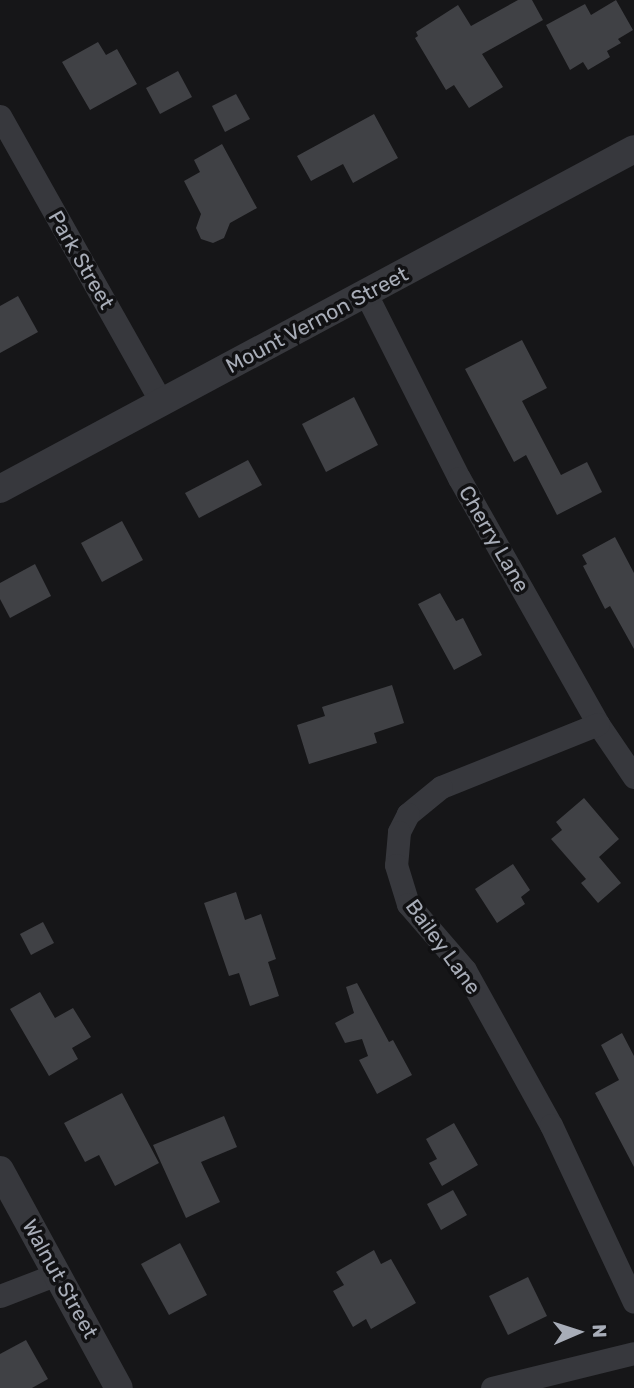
<!DOCTYPE html>
<html>
<head>
<meta charset="utf-8">
<style>
  body { margin:0 }
  #map { position:relative; width:634px; height:1388px; overflow:hidden; background:#161618; font-family:Rubik,sans-serif }
  div>[style] { position:absolute }
  .building>* { inset:0; background:#404145 }
  .minor>* { height:23px; margin:-11.5px; padding:0 11.5px; transform-origin:11.5px; border-radius:11.5px; background:#37383d }
  .tertiary>* { height:28px; margin:-14px; padding:0 14px; transform-origin:14px; border-radius:14px; background:#37383d }
  span { translate:-50% -50%; white-space:nowrap; text-align:center; line-height:1.15; -webkit-text-stroke:7px #111113; paint-order:stroke }
  .street-label { font-size:21px; color:#a8adb8 }
  .north { position:absolute; left:543px; top:1297px; width:70px; height:70px; -webkit-text-stroke:5px #111113; paint-order:stroke; rotate:87deg; font-size:19px; font-weight:700; line-height:28px; text-align:center; color:#a8adb8 }
  .north::after { content:''; display:block; margin:auto; width:24px; height:32px; background:#a8adb8; clip-path:polygon(50% 0,100% 100%,50% 72%,0 100%) }
</style>
</head>
<body>
<div id="map">
  <div class="building">
    <div style="clip-path:polygon(518px 0,532px 0,543px 20px,482px 54px,503px 87px,469px 108px,454px 85px,446px 90px,415px 38px,418px 36px,416px 32px,458px 5px,471px 26px)"></div>
    <div style="clip-path:polygon(616px 0,633px 30px,618px 39px,621px 43px,607px 51px,610px 57px,588px 70px,583px 62px,570px 70px,546px 25px,585px 4px,591px 15px)"></div>
    <div style="clip-path:polygon(98px 42px,106px 55px,117px 49px,137px 84px,90px 110px,62px 62px)"></div>
    <div style="clip-path:polygon(178px 71px,192px 97px,160px 114px,146px 88px)"></div>
    <div style="clip-path:polygon(236px 94px,250px 119px,225px 132px,212px 106px)"></div>
    <div style="clip-path:polygon(374px 114px,398px 158px,353px 183px,343px 164px,311px 181px,297px 156px)"></div>
    <div style="clip-path:polygon(222px 144px,257px 208px,230px 223px,224px 238px,213px 243px,201px 239px,196px 228px,201px 214px,184px 181px,200px 172px,194px 160px)"></div>
    <div style="clip-path:polygon(18px 296px,38px 332px,0 353px,0 306px)"></div>
    <div style="clip-path:polygon(522px 340px,547px 388px,522px 401px,561px 475px,587px 462px,602px 492px,557px 515px,526px 455px,514px 462px,465px 369px)"></div>
    <div style="clip-path:polygon(354px 397px,378px 445px,326px 472px,302px 424px)"></div>
    <div style="clip-path:polygon(248px 460px,262px 485px,199px 518px,185px 493px)"></div>
    <div style="clip-path:polygon(122px 521px,143px 560px,102px 582px,81px 543px)"></div>
    <div style="clip-path:polygon(615px 537px,634px 573px,634px 649px,610px 606px,605px 609px,583px 566px,587px 564px,582px 555px)"></div>
    <div style="clip-path:polygon(35px 564px,51px 596px,10px 618px,0 599px,0 583px)"></div>
    <div style="clip-path:polygon(440px 593px,456px 621px,463px 618px,482px 655px,454px 670px,418px 604px)"></div>
    <div style="clip-path:polygon(392px 685px,404px 723px,374px 733px,377px 743px,309px 764px,297px 725px,325px 716px,322px 707px)"></div>
    <div style="clip-path:polygon(584px 798px,619px 839px,599px 857px,621px 883px,598px 903px,581px 883px,586px 879px,551px 839px,562px 830px,556px 822px)"></div>
    <div style="clip-path:polygon(513px 864px,530px 890px,521px 897px,525px 904px,497px 923px,475px 889px)"></div>
    <div style="clip-path:polygon(236px 892px,245px 920px,261px 914px,276px 959px,268px 962px,279px 996px,250px 1006px,239px 973px,229px 976px,204px 903px)"></div>
    <div style="clip-path:polygon(43px 922px,54px 943px,31px 955px,20px 934px)"></div>
    <div style="clip-path:polygon(357px 983px,389px 1042px,393px 1040px,412px 1075px,377px 1094px,359px 1060px,368px 1056px,362px 1039px,345px 1043px,335px 1023px,354px 1013px,346px 987px)"></div>
    <div style="clip-path:polygon(40px 992px,55px 1018px,73px 1008px,91px 1037px,72px 1048px,78px 1059px,49px 1076px,10px 1009px)"></div>
    <div style="clip-path:polygon(622px 1033px,634px 1056px,634px 1167px,595px 1093px,619px 1080px,601px 1045px)"></div>
    <div style="clip-path:polygon(122px 1093px,159px 1163px,115px 1186px,99px 1155px,85px 1162px,64px 1123px)"></div>
    <div style="clip-path:polygon(224px 1116px,237px 1147px,201px 1162px,220px 1202px,186px 1218px,153px 1145px)"></div>
    <div style="clip-path:polygon(454px 1123px,478px 1165px,442px 1186px,429px 1163px,437px 1159px,426px 1139px)"></div>
    <div style="clip-path:polygon(453px 1190px,467px 1215px,441px 1230px,427px 1204px)"></div>
    <div style="clip-path:polygon(180px 1243px,207px 1295px,169px 1315px,141px 1264px)"></div>
    <div style="clip-path:polygon(374px 1250px,381px 1264px,391px 1259px,416px 1303px,371px 1329px,366px 1319px,353px 1327px,333px 1291px,344px 1285px,336px 1272px)"></div>
    <div style="clip-path:polygon(528px 1277px,547px 1316px,508px 1335px,489px 1296px)"></div>
    <div style="clip-path:polygon(26px 1340px,48px 1379px,32px 1388px,0 1388px,0 1354px)"></div>
  </div>
  <div class="minor">
    <div style="left:0;top:116px;width:330px;rotate:60.6deg"></div>
    <div style="left:366px;top:294px;width:206px;rotate:63.2deg"></div>
    <div style="left:459px;top:478px;width:283px;rotate:60.5deg"></div>
    <div style="left:598px;top:724px;width:64px;rotate:55.8deg"></div>
    <div style="left:598px;top:724px;width:169px;rotate:158.1deg"></div>
    <div style="left:441px;top:787px;width:43px;rotate:140.7deg"></div>
    <div style="left:408px;top:814px;width:20px;rotate:117deg"></div>
    <div style="left:399px;top:832px;width:33px;rotate:95deg"></div>
    <div style="left:396px;top:865px;width:41px;rotate:72.9deg"></div>
    <div style="left:408px;top:904px;width:87px;rotate:49.2deg"></div>
    <div style="left:465px;top:970px;width:177px;rotate:61deg"></div>
    <div style="left:551px;top:1125px;width:195px;rotate:64.9deg"></div>
    <div style="left:0;top:1296px;width:61px;rotate:-21.1deg"></div>
    <div style="left:492px;top:1388px;width:146px;rotate:-13.8deg"></div>
  </div>
  <div class="tertiary">
    <div style="left:0;top:489px;width:719px;rotate:-28.2deg"></div>
    <div style="left:0;top:1170px;width:248px;rotate:61.4deg"></div>
  </div>
  <div class="street-label">
    <span style="left:81px;top:260px;rotate:60deg">Park Street</span>
    <span style="left:317px;top:320px;rotate:-28deg">Mount Vernon Street</span>
    <span style="left:494px;top:539px;rotate:60deg">Cherry Lane</span>
    <span style="left:443px;top:947px;rotate:54deg">Bailey Lane</span>
    <span style="left:60px;top:1279px;rotate:61deg">Walnut Street</span>
  </div>
  <div class="north">N</div>
</div>
</body>
</html>
